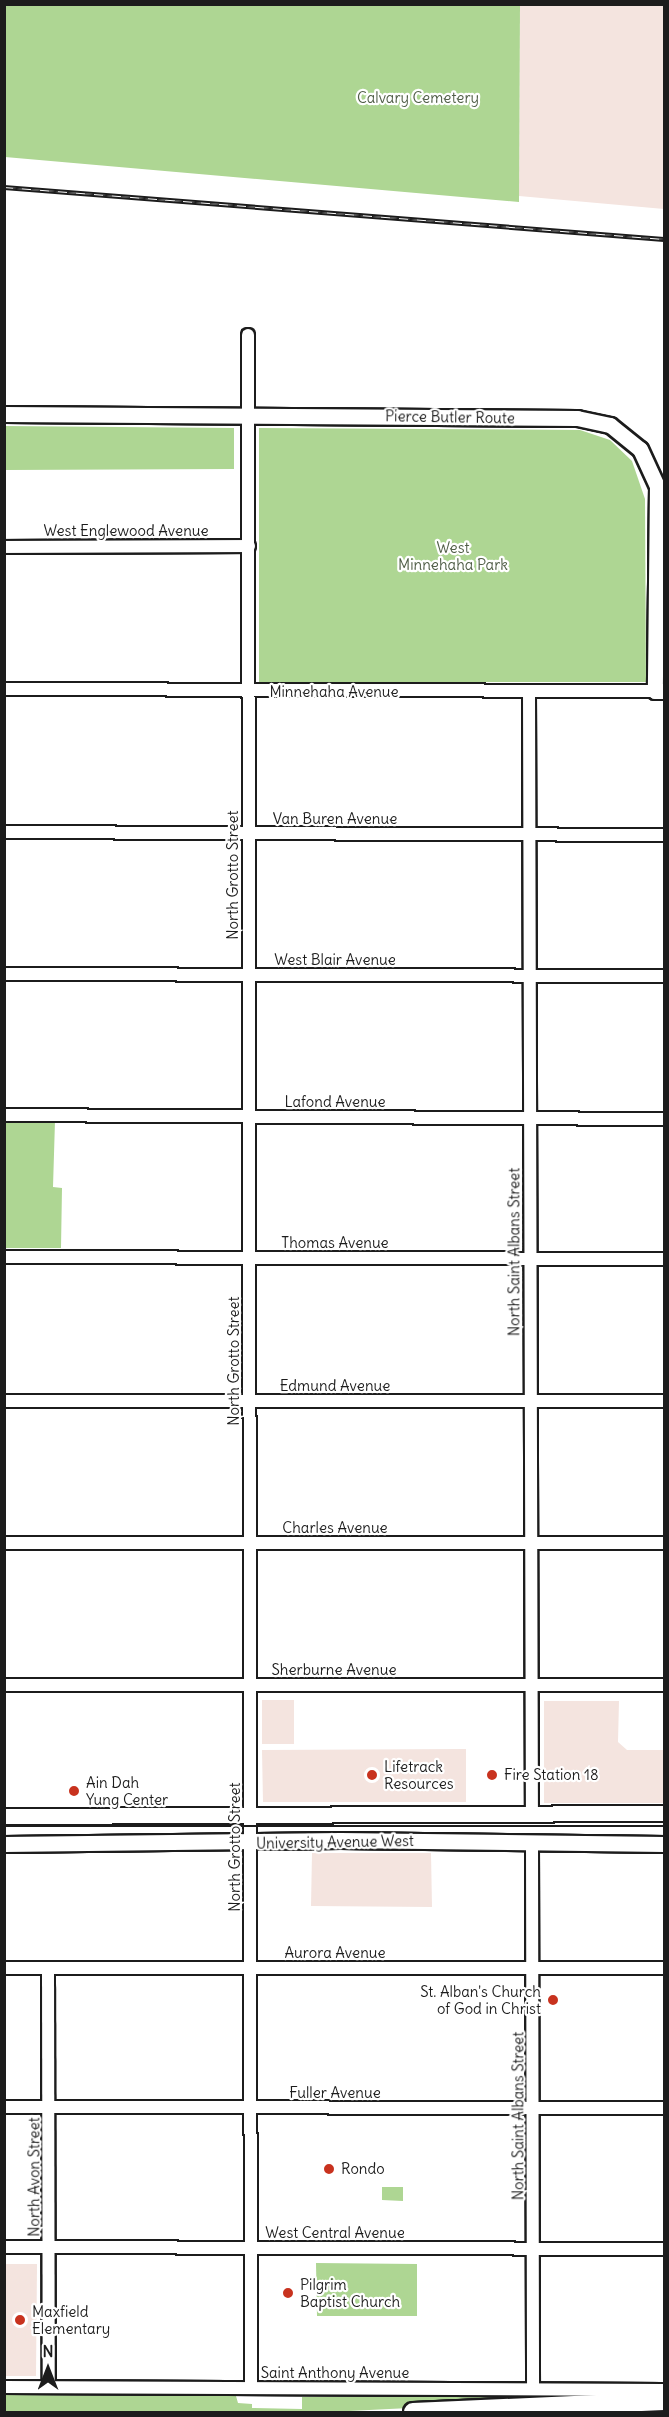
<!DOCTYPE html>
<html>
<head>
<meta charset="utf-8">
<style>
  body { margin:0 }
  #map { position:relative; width:669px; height:2417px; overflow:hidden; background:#fff; font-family:Delius,sans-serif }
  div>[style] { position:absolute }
  .built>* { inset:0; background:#f4e4df }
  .green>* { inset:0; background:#aed693 }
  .roads { filter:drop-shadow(2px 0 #1c1c1c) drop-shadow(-2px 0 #1c1c1c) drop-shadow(0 2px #1c1c1c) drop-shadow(0 -2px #1c1c1c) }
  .minor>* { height:12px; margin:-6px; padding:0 6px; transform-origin:6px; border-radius:6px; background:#fff }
  .major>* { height:15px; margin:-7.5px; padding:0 7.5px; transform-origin:7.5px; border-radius:7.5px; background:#fff }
  .highway>* { height:18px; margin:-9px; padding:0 9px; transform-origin:9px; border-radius:9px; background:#fff }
  .tram>* { height:1.5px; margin:-0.75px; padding:0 0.75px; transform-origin:0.75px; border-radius:0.75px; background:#1c1c1c }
  .rail>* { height:5px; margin-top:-2.5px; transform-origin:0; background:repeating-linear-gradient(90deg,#fff 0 9px,#1c1c1c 0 18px); box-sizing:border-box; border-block:2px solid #1c1c1c }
  .dots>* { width:16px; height:16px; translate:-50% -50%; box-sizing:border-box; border:3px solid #fff; border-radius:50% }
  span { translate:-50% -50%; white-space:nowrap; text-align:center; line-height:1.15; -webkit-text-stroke:4.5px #fff; paint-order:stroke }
  .park-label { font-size:15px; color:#4f5d46 }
  .street-label { font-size:15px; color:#1c1c1c }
  .poi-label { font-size:15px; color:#1c1c1c }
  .left { translate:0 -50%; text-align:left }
  .right { translate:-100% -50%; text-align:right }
  .frame { position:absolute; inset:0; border:6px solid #1c1c1c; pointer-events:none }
  .north { position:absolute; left:18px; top:2339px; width:60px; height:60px; -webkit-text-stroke:4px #fff; paint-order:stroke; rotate:0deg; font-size:16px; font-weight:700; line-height:24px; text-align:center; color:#1c1c1c }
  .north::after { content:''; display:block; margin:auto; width:21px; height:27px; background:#1c1c1c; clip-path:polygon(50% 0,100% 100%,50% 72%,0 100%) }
</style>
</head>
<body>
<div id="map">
  <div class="built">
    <div style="clip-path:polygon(520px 5px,664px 5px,664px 209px,519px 196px)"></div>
    <div style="clip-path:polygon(262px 1700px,294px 1700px,294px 1744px,262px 1744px)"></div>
    <div style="clip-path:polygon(544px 1701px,619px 1701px,618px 1742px,627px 1750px,664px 1750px,664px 1803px,544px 1803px)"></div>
    <div style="clip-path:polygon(466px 1749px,466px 1802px,263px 1802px,262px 1750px)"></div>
    <div style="clip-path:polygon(312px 1853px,431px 1853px,432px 1907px,311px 1906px)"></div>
    <div style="clip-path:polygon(5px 2264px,37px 2264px,36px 2376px,5px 2376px)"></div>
  </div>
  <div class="green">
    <div style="clip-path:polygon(4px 5px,520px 5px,519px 202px,5px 157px)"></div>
    <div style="clip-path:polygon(5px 426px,234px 428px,234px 469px,5px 470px)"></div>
    <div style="clip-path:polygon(259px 428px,580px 430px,610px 440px,632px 461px,645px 499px,646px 682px,259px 682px)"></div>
    <div style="clip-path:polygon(5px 1121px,55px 1121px,53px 1187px,62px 1188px,61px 1248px,5px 1248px)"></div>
    <div style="clip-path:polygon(382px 2187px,403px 2187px,403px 2201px,382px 2200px)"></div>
    <div style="clip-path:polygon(316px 2263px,417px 2264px,417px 2316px,317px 2316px)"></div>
    <div style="clip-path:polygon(5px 2395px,236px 2396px,238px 2403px,252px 2404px,252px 2408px,302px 2409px,302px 2397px,649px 2396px,329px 2412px,5px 2412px)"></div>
  </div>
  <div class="roads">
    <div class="minor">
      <div style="left:248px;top:335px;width:2052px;rotate:89.92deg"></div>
      <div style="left:4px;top:547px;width:245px;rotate:-0.2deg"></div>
      <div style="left:4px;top:689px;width:651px;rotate:0.18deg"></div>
      <div style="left:529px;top:692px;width:1121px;rotate:89.85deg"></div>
      <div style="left:4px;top:832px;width:660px;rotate:0.26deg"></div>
      <div style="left:4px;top:974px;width:660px;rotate:0.17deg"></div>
      <div style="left:4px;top:1115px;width:660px;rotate:0.35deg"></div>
      <div style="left:4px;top:1257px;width:660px;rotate:0.17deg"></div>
      <div style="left:4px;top:1401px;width:660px"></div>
      <div style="left:4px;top:1543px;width:660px"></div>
      <div style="left:4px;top:1685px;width:660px"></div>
      <div style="left:532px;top:1844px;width:544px;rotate:89.89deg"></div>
      <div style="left:4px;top:1968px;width:660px"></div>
      <div style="left:48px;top:1968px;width:419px;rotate:89.9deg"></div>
      <div style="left:4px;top:2107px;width:660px;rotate:0.09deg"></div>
      <div style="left:4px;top:2247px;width:660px;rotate:0.17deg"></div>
      <div style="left:4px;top:2387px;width:660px;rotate:0.26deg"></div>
    </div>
    <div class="major">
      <div style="left:4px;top:414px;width:573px;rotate:0.4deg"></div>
      <div style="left:577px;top:418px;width:34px;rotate:12deg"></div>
      <div style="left:610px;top:425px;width:38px;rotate:39deg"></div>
      <div style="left:640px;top:449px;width:41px;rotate:65.3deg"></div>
      <div style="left:657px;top:486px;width:205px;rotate:90.6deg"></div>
      <div style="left:655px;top:691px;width:9px"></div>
      <div style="left:4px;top:1816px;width:660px;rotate:-0.26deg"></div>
      <div style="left:4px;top:1844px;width:336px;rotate:-0.7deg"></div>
      <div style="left:340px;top:1840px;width:324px;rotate:0.7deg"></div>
    </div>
    <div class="highway">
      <div style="left:413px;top:2412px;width:251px;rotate:-2.5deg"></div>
    </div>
  </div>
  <div class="tram">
    <div style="left:4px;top:1826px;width:660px"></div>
  </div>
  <div class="rail">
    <div style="left:4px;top:187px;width:662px;rotate:4.5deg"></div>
  </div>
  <div class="dots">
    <div style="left:372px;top:1775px;background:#c8321e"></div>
    <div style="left:492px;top:1775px;background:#c8321e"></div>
    <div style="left:74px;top:1791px;background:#c8321e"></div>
    <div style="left:553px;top:2000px;background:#c8321e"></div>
    <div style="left:329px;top:2169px;background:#c8321e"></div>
    <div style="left:288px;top:2293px;background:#c8321e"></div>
    <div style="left:20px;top:2320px;background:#c8321e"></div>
  </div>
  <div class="park-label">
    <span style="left:418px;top:98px">Calvary Cemetery</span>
    <span style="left:453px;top:556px">West<br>Minnehaha Park</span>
  </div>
  <div class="street-label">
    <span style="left:450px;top:417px;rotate:1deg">Pierce Butler Route</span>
    <span style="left:126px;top:531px">West Englewood Avenue</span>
    <span style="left:334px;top:692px">Minnehaha Avenue</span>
    <span style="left:335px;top:819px">Van Buren Avenue</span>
    <span style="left:233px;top:875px;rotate:-90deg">North Grotto Street</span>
    <span style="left:335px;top:960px">West Blair Avenue</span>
    <span style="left:335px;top:1102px">Lafond Avenue</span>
    <span style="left:335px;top:1243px">Thomas Avenue</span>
    <span style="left:514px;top:1252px;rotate:-90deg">North Saint Albans Street</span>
    <span style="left:234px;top:1361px;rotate:-90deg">North Grotto Street</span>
    <span style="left:335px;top:1386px">Edmund Avenue</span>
    <span style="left:335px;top:1528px">Charles Avenue</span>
    <span style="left:334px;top:1670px">Sherburne Avenue</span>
    <span style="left:335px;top:1842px;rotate:-1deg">University Avenue West</span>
    <span style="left:235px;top:1847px;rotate:-90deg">North Grotto Street</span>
    <span style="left:335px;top:1953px">Aurora Avenue</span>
    <span style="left:335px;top:2093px">Fuller Avenue</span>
    <span style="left:518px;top:2116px;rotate:-90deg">North Saint Albans Street</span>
    <span style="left:34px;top:2177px;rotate:-90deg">North Avon Street</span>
    <span style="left:335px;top:2233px">West Central Avenue</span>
    <span style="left:335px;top:2373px">Saint Anthony Avenue</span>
  </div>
  <div class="poi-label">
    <span class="left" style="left:384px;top:1775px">Lifetrack<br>Resources</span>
    <span class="left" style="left:504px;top:1775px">Fire Station 18</span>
    <span class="left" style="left:86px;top:1791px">Ain Dah<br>Yung Center</span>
    <span class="right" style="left:541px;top:2000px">St. Alban's Church<br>of God in Christ</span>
    <span class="left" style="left:341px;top:2169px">Rondo</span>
    <span class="left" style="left:300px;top:2293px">Pilgrim<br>Baptist Church</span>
    <span class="left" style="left:32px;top:2320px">Maxfield<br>Elementary</span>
  </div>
  <div class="frame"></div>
  <div class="north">N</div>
</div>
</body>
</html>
